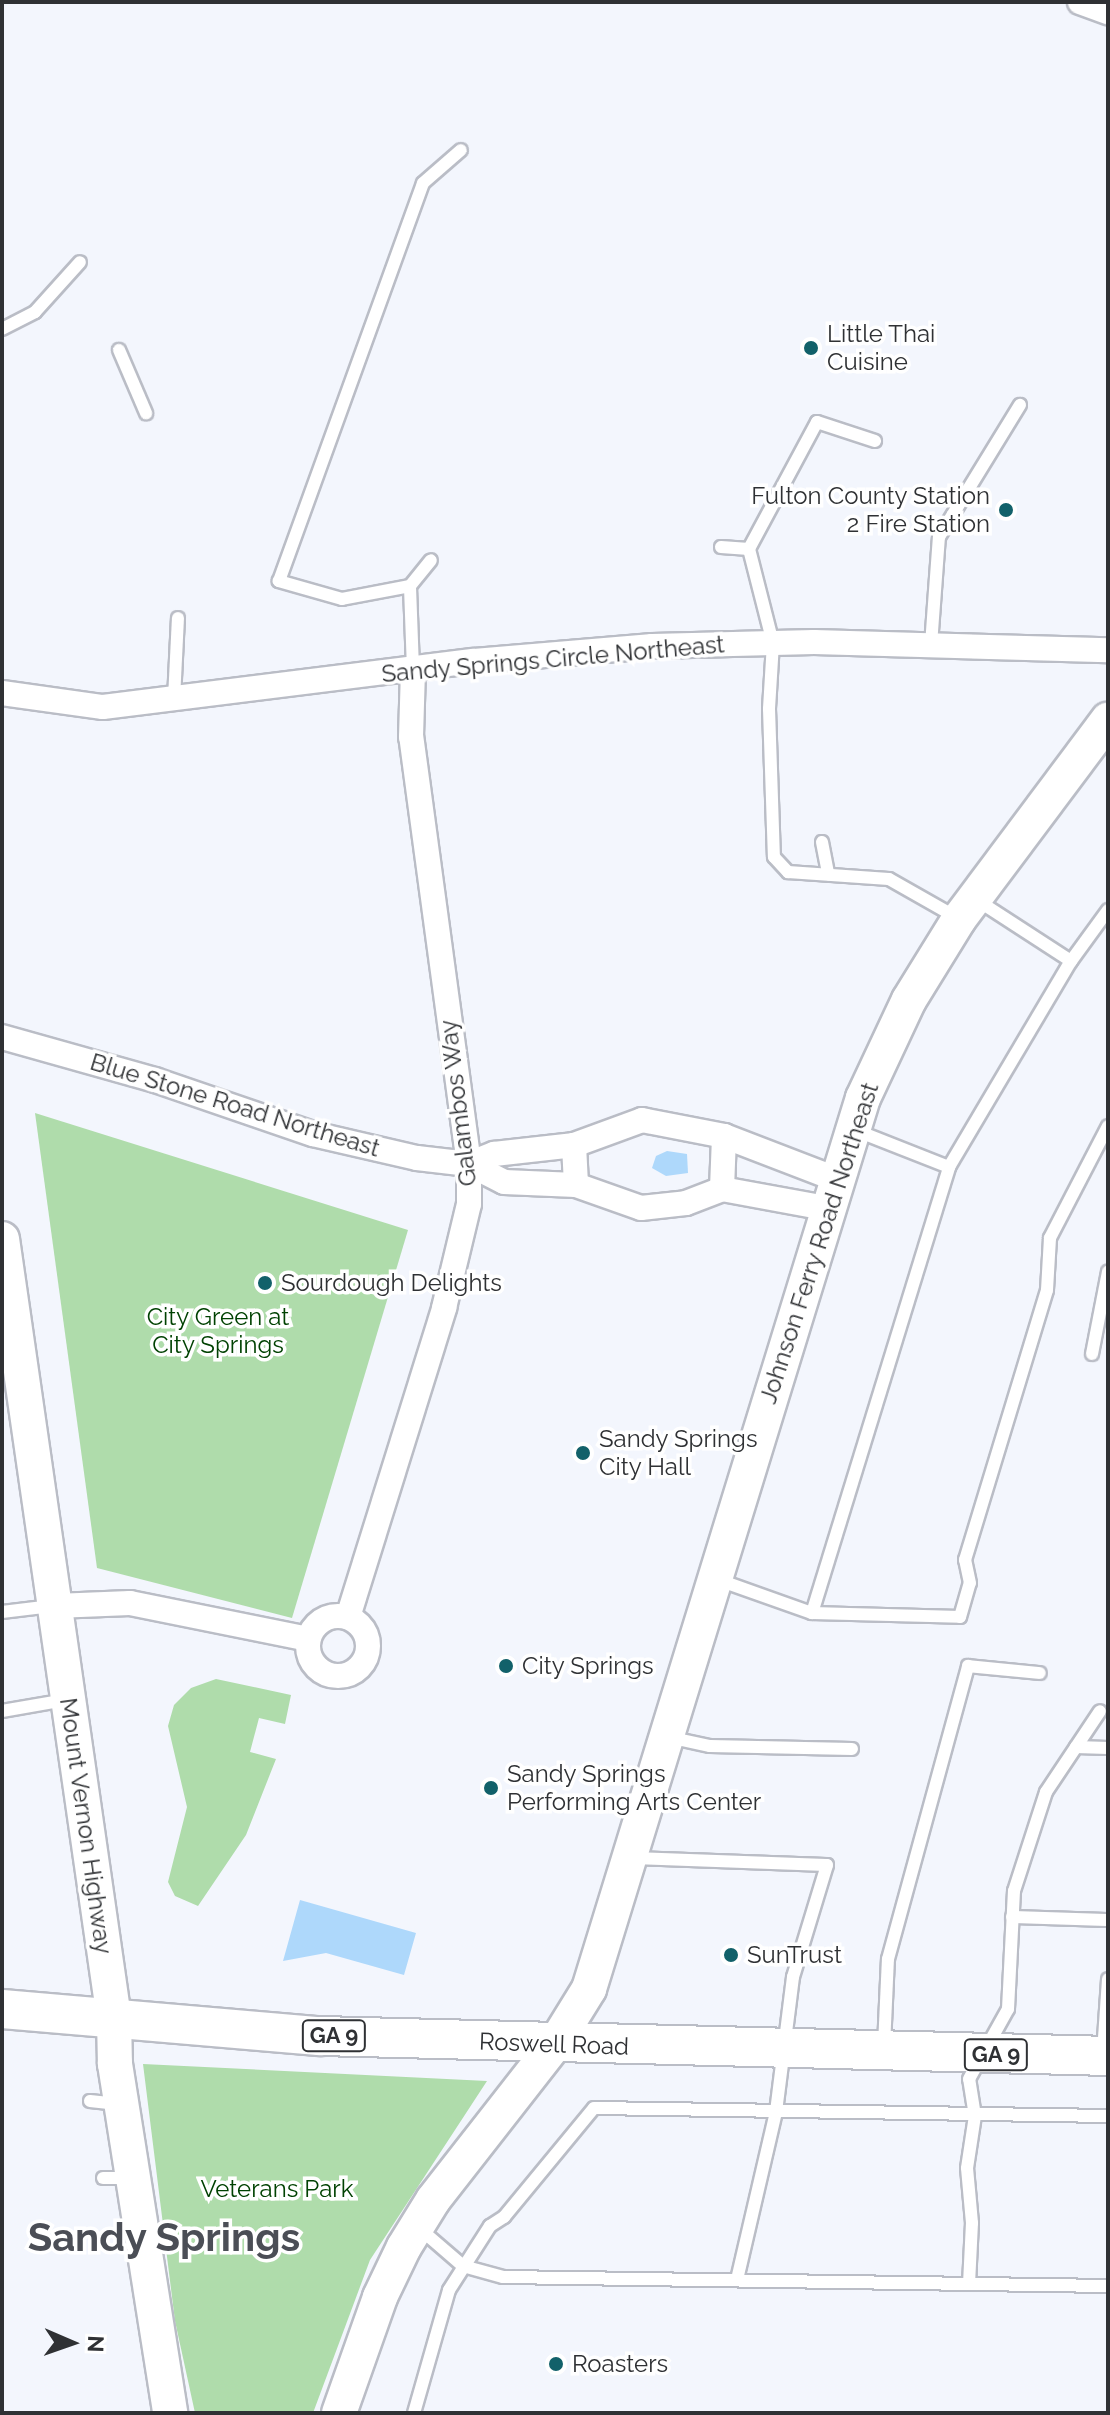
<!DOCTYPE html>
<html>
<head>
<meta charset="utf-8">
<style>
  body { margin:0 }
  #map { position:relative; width:1110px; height:2415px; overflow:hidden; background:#f3f6fd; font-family:Raleway,sans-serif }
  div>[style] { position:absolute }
  .green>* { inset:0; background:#afdcab }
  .water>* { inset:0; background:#aed8fb }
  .roads { filter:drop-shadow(2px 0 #babdc6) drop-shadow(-2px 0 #babdc6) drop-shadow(0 2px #babdc6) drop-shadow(0 -2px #babdc6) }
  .lane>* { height:12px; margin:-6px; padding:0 6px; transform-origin:6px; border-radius:6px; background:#fff }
  .street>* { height:24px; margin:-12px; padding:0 12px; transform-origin:12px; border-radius:12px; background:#fff }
  .street>.ring { margin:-12px; padding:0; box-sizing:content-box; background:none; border:24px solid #fff; border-radius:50% }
  .secondary>* { height:34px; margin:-17px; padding:0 17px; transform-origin:17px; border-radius:17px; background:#fff }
  .primary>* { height:38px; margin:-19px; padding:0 19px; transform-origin:19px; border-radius:19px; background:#fff }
  .dots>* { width:22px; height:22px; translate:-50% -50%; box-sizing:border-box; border:4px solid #fff; border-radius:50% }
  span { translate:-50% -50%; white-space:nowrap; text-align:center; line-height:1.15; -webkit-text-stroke:7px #fff; paint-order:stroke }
  .shield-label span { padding:2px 6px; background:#fff; border:2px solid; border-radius:6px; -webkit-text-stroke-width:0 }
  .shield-label { font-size:22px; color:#2f3134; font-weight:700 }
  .poi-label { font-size:24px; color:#2f3134 }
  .left { translate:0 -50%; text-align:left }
  .right { translate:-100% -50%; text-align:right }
  .street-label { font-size:24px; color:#2f3134 }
  .park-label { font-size:24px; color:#004202 }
  .town-label { font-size:40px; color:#4b4e56; font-weight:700 }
  .frame { position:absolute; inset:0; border:4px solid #2f3134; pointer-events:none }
  .north { position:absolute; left:32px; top:2303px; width:80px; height:80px; -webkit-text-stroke:6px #fff; paint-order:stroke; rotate:92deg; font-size:22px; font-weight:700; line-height:32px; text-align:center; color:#2f3134 }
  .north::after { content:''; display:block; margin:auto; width:28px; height:36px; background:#2f3134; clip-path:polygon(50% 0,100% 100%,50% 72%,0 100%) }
</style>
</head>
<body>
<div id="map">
  <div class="green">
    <div style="clip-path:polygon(35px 1113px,408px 1230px,292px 1618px,97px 1568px)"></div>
    <div style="clip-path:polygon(216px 1679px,291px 1695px,285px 1724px,259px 1718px,250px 1752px,276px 1759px,246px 1835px,198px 1906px,175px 1896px,168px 1882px,187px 1807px,168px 1726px,174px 1705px,191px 1688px)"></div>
    <div style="clip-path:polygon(143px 2064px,487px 2081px,370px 2260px,313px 2413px,195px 2413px,175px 2321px)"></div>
  </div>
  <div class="water">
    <div style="clip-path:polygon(667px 1151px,687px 1154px,688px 1173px,666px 1176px,652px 1168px,656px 1156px)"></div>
    <div style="clip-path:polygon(300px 1900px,416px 1933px,404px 1975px,326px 1953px,283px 1961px)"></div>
  </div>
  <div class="roads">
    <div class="lane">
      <div style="left:2px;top:329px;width:37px;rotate:-27deg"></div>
      <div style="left:35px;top:312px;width:67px;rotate:-48deg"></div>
      <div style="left:119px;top:350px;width:69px;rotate:66.8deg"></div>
      <div style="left:875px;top:441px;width:61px;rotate:-161.9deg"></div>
      <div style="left:817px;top:422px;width:144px;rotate:118.2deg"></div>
      <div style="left:749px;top:549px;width:97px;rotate:75.7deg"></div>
      <div style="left:773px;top:643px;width:66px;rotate:93.5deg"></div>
      <div style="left:769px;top:709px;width:148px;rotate:88.1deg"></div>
      <div style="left:774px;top:857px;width:21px;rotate:47deg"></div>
      <div style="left:788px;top:872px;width:101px;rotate:4deg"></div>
      <div style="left:889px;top:879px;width:77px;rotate:29.6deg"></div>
      <div style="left:721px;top:547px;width:28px;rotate:4deg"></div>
      <div style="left:410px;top:586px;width:69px;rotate:169.2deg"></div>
      <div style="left:342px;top:599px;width:66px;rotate:-164.1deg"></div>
      <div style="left:279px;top:581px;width:423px;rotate:-70.1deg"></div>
      <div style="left:423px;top:183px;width:50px;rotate:-41deg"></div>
      <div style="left:931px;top:645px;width:108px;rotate:-85.8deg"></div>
      <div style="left:939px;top:537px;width:155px;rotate:-58.5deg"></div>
      <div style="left:413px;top:669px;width:83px;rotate:-92.1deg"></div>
      <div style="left:410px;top:586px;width:33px;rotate:-51deg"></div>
      <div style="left:174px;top:699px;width:81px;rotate:-87.2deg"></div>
      <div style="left:822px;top:842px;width:33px;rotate:79deg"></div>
      <div style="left:977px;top:900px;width:112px;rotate:33deg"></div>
      <div style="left:855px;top:1130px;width:101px;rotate:21.5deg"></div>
      <div style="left:1092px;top:1354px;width:84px;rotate:-79deg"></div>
      <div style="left:716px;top:1579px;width:102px;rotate:19.5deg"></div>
      <div style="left:812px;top:1613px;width:148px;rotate:1.5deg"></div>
      <div style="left:960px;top:1617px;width:35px;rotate:-74deg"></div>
      <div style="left:970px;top:1583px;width:24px;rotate:-102deg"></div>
      <div style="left:965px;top:1560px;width:282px;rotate:-73.1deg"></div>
      <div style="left:1047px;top:1290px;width:52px;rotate:-86.7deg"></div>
      <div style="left:1050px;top:1238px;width:126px;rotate:-62.6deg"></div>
      <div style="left:2px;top:1612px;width:50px;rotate:-6.8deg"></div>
      <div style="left:812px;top:1613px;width:467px;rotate:-72.9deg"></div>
      <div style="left:949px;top:1167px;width:239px;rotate:-59.4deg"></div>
      <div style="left:1071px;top:961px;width:63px;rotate:-54deg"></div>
      <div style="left:2px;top:1711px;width:65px;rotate:-9.8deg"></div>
      <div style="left:668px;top:1737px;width:43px;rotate:12.1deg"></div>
      <div style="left:710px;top:1746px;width:142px;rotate:1.2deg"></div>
      <div style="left:1076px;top:1747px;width:32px;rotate:2deg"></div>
      <div style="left:633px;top:1858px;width:194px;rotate:2.1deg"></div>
      <div style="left:827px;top:1865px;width:117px;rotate:106.9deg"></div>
      <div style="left:793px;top:1977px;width:136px;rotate:97.2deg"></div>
      <div style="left:776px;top:2112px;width:172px;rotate:103.1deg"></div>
      <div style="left:1012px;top:1917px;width:96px;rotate:1.8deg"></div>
      <div style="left:884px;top:2046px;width:87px;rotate:-87.4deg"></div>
      <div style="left:888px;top:1959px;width:304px;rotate:-74.7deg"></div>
      <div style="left:968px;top:1666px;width:72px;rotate:5.6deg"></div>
      <div style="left:1103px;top:2053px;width:74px;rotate:-86.1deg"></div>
      <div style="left:90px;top:2101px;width:28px;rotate:6deg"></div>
      <div style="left:103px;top:2178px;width:26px"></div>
      <div style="left:419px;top:2228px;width:58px;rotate:40.8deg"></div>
      <div style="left:463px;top:2266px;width:41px;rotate:15.4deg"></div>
      <div style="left:503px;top:2277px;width:605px;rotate:0.85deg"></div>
      <div style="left:969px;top:2284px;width:61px;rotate:-87.2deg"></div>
      <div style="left:972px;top:2223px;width:55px;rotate:-95.2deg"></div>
      <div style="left:967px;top:2168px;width:53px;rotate:-81.3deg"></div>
      <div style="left:975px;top:2116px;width:37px;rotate:-99deg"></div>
      <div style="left:969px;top:2079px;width:80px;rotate:-60.9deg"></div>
      <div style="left:1008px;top:2009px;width:118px;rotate:-87.1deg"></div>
      <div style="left:1014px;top:1891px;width:104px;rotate:-72.1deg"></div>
      <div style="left:1046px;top:1792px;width:97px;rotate:-56.3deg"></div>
      <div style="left:414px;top:2413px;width:128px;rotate:-74.1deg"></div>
      <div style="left:449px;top:2290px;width:76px;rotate:-57.4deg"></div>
      <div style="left:490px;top:2226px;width:17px;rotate:-33deg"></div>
      <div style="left:504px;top:2217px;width:141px;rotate:-50.5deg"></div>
      <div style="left:594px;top:2108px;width:514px;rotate:0.89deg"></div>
    </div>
    <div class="street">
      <div style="left:1080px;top:2px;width:30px;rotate:20deg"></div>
      <div style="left:2px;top:693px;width:102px;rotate:7.9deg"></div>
      <div style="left:103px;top:707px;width:374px;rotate:-7.1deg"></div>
      <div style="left:474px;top:661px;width:179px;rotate:-4.8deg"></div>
      <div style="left:652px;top:646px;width:162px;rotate:-1.4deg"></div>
      <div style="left:814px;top:642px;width:294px;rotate:1.6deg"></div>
      <div style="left:2px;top:1037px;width:159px;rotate:15.7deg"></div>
      <div style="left:155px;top:1080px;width:167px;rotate:18.9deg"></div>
      <div style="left:313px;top:1134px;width:107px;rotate:13deg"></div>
      <div style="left:417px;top:1158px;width:52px;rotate:6.6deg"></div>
      <div style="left:469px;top:1164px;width:39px;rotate:27deg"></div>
      <div style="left:504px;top:1182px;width:72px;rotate:2.4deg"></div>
      <div style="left:574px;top:1145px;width:40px;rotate:87.1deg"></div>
      <div style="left:576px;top:1185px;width:69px;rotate:19.5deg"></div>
      <div style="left:641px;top:1208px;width:45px;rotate:-6.3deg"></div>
      <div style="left:686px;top:1203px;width:39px;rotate:-21deg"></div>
      <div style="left:722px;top:1189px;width:106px;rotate:10.4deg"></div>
      <div style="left:469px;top:1164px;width:27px;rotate:-22deg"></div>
      <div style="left:494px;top:1154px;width:81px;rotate:-6.4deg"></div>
      <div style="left:574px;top:1145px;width:72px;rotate:-20.2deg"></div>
      <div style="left:642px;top:1120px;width:84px;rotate:11deg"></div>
      <div style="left:724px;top:1136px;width:120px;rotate:21deg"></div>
      <div style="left:722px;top:1189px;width:53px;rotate:-87.8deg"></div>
      <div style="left:55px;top:1606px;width:75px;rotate:-2.3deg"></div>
      <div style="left:130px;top:1603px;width:182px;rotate:11.4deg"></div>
      <div class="ring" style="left:308px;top:1616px;width:36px;height:36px"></div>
      <div style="left:348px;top:1617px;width:324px;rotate:-72.7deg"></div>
      <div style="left:444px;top:1308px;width:107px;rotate:-76.5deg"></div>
      <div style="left:469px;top:1204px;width:40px;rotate:-90deg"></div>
      <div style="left:469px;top:1164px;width:431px;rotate:-97.7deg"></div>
      <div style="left:411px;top:737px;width:68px;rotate:-88.3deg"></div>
    </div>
    <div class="secondary">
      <div style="left:2px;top:1239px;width:787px;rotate:81.82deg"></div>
      <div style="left:114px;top:2018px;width:46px;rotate:88.8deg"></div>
      <div style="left:115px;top:2064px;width:353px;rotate:81deg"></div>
      <div style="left:339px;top:2413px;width:123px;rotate:-70.5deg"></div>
      <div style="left:380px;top:2297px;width:55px;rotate:-64.4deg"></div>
      <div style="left:404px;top:2247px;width:55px;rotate:-58.3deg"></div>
      <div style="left:433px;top:2200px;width:198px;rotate:-52deg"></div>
      <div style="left:555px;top:2044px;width:65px;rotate:-58.3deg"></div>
      <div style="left:589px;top:1989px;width:932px;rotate:-72.91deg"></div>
      <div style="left:863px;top:1098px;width:108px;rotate:-64.9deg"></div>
      <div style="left:909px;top:1000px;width:95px;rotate:-58.3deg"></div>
      <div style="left:959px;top:919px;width:249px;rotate:-53.2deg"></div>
    </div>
    <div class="primary">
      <div style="left:2px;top:2009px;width:319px;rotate:4.9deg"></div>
      <div style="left:320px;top:2036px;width:788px;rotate:1.45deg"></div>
    </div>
  </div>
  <div class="dots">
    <div style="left:811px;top:348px;background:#12616a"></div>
    <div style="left:1006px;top:510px;background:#12616a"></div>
    <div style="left:265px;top:1283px;background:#12616a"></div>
    <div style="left:583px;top:1453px;background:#12616a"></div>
    <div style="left:506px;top:1666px;background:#12616a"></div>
    <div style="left:491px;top:1788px;background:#12616a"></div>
    <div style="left:731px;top:1955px;background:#12616a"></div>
    <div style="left:556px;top:2364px;background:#12616a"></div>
  </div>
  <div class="shield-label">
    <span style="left:334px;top:2036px">GA 9</span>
    <span style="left:996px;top:2055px">GA 9</span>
  </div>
  <div class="poi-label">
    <span class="left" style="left:827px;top:348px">Little Thai<br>Cuisine</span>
    <span class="right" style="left:990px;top:510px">Fulton County Station<br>2 Fire Station</span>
    <span class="left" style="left:281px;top:1283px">Sourdough Delights</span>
    <span class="left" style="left:599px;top:1453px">Sandy Springs<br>City Hall</span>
    <span class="left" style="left:522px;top:1666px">City Springs</span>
    <span class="left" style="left:507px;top:1788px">Sandy Springs<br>Performing Arts Center</span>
    <span class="left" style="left:747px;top:1955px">SunTrust</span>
    <span class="left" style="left:572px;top:2364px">Roasters</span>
  </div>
  <div class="street-label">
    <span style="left:553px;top:659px;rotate:-5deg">Sandy Springs Circle Northeast</span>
    <span style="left:458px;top:1103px;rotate:-97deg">Galambos Way</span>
    <span style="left:235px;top:1105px;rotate:17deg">Blue Stone Road Northeast</span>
    <span style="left:819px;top:1243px;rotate:-72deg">Johnson Ferry Road Northeast</span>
    <span style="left:86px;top:1826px;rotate:82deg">Mount Vernon Highway</span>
    <span style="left:554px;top:2044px;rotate:2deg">Roswell Road</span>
  </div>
  <div class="park-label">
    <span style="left:218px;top:1331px">City Green at<br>City Springs</span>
    <span style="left:277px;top:2189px">Veterans Park</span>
  </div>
  <div class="town-label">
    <span style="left:164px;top:2237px">Sandy Springs</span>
  </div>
  <div class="frame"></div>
  <div class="north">N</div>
</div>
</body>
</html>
